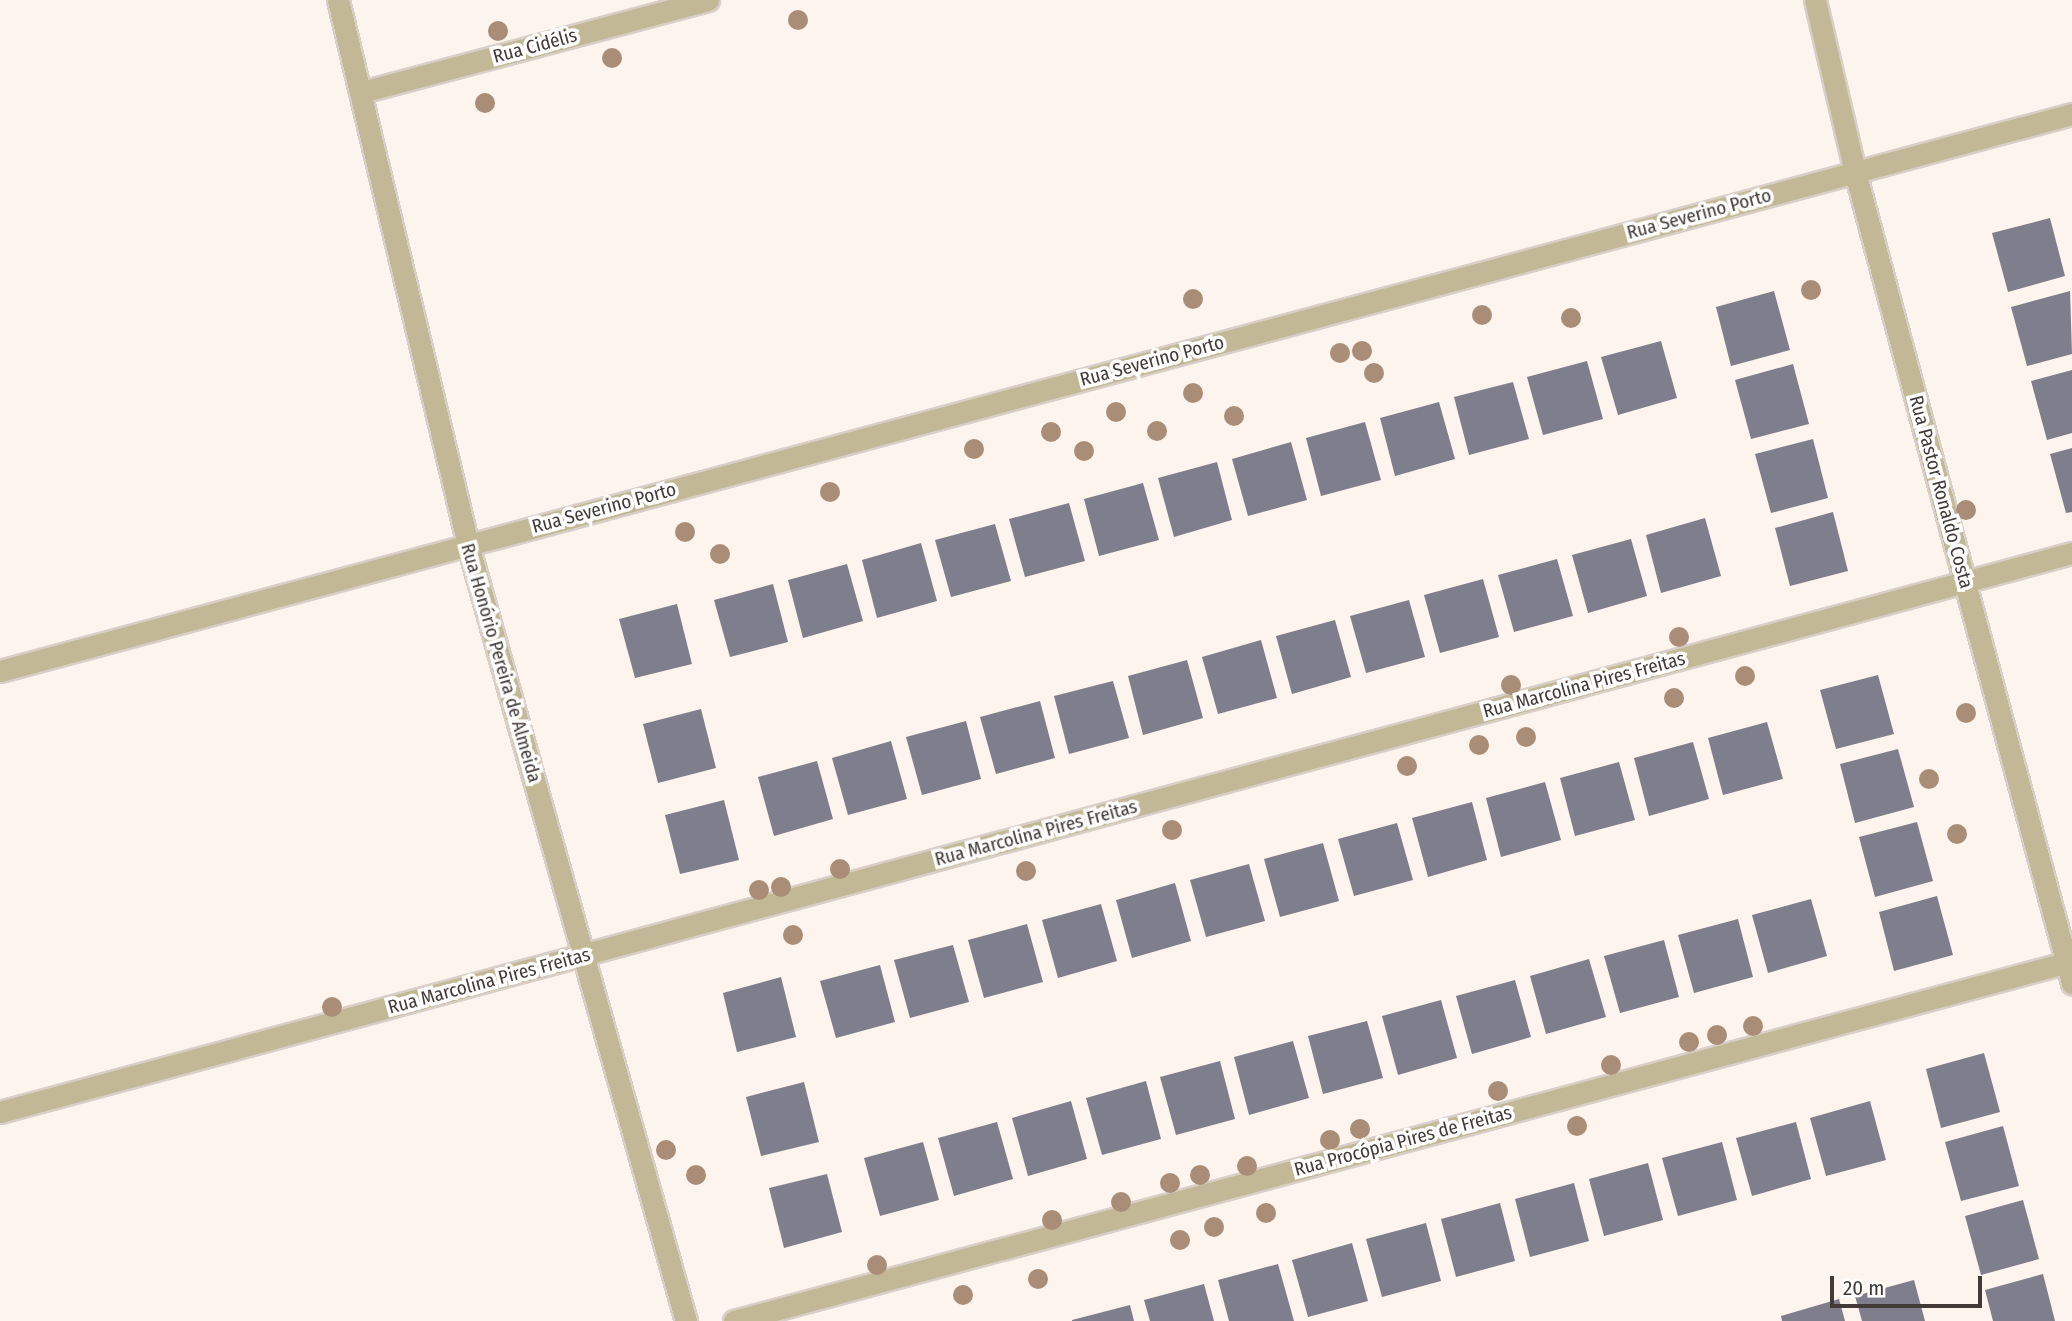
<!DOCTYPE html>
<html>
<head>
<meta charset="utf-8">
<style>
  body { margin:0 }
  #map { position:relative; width:2072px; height:1321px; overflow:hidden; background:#fef4ee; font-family:"Fira Sans Condensed",sans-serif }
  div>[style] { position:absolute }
  .building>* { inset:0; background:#7f7e8c }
  .roads { filter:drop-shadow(2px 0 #d8cfc9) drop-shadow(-2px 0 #d8cfc9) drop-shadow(0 2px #d8cfc9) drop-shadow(0 -2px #d8cfc9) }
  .minor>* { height:21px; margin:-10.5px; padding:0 10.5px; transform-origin:10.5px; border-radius:10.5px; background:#c2b895 }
  .trees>* { width:20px; height:20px; margin:-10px; border-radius:50%; background:#aa8d77 }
  span { translate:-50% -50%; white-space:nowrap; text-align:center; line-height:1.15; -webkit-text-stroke:7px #fff; paint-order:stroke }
  .street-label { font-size:19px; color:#413a36 }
  .scale { position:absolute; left:1830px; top:1276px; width:152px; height:32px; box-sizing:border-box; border:4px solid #413a36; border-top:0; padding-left:9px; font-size:21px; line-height:24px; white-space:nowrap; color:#413a36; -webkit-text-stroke:5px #fff; paint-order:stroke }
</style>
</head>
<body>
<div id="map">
  <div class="building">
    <div style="clip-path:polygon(2050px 218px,2065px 276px,2008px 292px,1992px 233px)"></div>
    <div style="clip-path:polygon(1774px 291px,1790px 350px,1731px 366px,1716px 307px)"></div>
    <div style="clip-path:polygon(2070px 291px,2072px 354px,2027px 366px,2011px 307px)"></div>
    <div style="clip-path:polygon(1661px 341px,1677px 398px,1618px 415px,1601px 357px)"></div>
    <div style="clip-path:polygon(1587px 361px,1603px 419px,1543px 435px,1527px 377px)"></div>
    <div style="clip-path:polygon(1793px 364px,1809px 424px,1751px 439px,1735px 380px)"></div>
    <div style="clip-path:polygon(2072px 370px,2072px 433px,2047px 440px,2031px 381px)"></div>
    <div style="clip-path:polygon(1513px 382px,1529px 439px,1469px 455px,1454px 397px)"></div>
    <div style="clip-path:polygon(1439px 402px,1455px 459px,1395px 476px,1380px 418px)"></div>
    <div style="clip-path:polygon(1365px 422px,1381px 480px,1321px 496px,1306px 438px)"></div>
    <div style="clip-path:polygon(1813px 439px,1828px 498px,1771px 513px,1755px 454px)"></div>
    <div style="clip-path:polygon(1291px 442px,1307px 500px,1248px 516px,1232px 459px)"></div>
    <div style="clip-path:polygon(2072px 448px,2072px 512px,2066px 513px,2050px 454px)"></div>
    <div style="clip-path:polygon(1217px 462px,1232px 520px,1174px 537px,1158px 478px)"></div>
    <div style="clip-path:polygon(1143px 483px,1159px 540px,1099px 556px,1084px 499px)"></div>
    <div style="clip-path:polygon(1069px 503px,1085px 561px,1025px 577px,1009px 519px)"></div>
    <div style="clip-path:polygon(1833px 512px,1848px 571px,1790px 586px,1775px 528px)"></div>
    <div style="clip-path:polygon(1705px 518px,1721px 576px,1661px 593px,1646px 535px)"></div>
    <div style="clip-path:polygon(995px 524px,1011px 581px,951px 597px,935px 540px)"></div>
    <div style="clip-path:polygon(1631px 539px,1647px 596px,1588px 613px,1572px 555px)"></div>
    <div style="clip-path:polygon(921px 543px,937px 601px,877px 618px,862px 560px)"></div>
    <div style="clip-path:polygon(1557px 559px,1573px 616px,1514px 632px,1498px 575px)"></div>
    <div style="clip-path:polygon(847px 564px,863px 621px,803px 638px,788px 580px)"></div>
    <div style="clip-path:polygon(1483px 579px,1499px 637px,1440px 653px,1424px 595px)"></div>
    <div style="clip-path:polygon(773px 584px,788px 642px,730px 657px,714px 600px)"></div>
    <div style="clip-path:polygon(1409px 600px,1425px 657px,1366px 673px,1350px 616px)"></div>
    <div style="clip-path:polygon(677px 604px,692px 664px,635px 678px,619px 619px)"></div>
    <div style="clip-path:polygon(1335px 620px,1351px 677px,1292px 694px,1276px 636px)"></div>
    <div style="clip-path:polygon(1261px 640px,1277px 698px,1218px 714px,1202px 657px)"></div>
    <div style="clip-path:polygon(1187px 660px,1203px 718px,1143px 735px,1128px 676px)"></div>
    <div style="clip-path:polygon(1878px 675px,1894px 734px,1836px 749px,1820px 690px)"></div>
    <div style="clip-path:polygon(1113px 681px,1129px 738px,1069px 754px,1054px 696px)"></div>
    <div style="clip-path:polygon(1040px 701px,1055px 758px,996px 774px,980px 717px)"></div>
    <div style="clip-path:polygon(701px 709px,716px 768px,658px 783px,643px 724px)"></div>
    <div style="clip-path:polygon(966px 721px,981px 779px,922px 795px,906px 737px)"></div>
    <div style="clip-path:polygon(1767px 722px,1783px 779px,1723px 795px,1708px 738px)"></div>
    <div style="clip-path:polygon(891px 741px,907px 799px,848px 815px,832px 758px)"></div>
    <div style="clip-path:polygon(1693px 742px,1709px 799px,1649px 816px,1634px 758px)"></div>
    <div style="clip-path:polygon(1898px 749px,1914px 807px,1855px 823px,1840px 764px)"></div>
    <div style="clip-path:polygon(817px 761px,833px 819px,774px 836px,758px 777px)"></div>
    <div style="clip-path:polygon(1619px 762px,1635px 820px,1575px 836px,1560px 778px)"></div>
    <div style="clip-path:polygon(1545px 782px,1561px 840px,1501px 857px,1486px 798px)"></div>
    <div style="clip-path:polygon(724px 800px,739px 860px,680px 874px,665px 815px)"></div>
    <div style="clip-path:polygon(1472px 802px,1487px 860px,1428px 877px,1412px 818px)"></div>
    <div style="clip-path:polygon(1917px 822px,1933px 881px,1875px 897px,1859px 837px)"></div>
    <div style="clip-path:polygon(1397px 823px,1413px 880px,1354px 896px,1338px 839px)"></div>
    <div style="clip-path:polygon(1323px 843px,1339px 901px,1280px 917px,1264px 859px)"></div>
    <div style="clip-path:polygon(1249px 864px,1265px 921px,1206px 937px,1190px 880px)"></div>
    <div style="clip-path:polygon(1175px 883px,1191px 941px,1132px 958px,1116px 900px)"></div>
    <div style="clip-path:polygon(1937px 896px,1953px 955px,1894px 971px,1879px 912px)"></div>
    <div style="clip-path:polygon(1811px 899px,1827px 956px,1768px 973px,1752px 915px)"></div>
    <div style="clip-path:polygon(1101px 904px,1117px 961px,1058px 978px,1042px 920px)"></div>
    <div style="clip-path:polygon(1738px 919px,1753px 977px,1694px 993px,1678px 935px)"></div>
    <div style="clip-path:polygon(1027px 924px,1043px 982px,984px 998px,968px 940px)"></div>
    <div style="clip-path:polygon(1664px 940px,1679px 997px,1620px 1013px,1604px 956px)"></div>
    <div style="clip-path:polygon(953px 945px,969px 1002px,910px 1018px,894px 960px)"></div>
    <div style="clip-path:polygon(1589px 959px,1606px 1017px,1546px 1034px,1530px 976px)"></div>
    <div style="clip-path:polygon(880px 965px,895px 1022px,836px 1038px,820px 981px)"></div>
    <div style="clip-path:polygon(781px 977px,796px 1037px,737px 1052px,723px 993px)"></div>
    <div style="clip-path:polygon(1515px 980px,1531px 1037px,1472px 1054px,1456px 996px)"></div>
    <div style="clip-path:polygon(1441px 1000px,1457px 1058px,1398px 1075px,1382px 1016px)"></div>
    <div style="clip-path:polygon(1367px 1021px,1383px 1078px,1323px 1094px,1308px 1036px)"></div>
    <div style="clip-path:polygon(1293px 1041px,1309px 1098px,1249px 1115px,1234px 1057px)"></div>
    <div style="clip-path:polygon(1984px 1053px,2000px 1112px,1941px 1128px,1926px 1069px)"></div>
    <div style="clip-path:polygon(1220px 1061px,1235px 1119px,1176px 1135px,1160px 1077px)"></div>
    <div style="clip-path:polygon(1146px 1081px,1161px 1139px,1102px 1155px,1086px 1098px)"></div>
    <div style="clip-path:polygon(804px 1082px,819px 1142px,761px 1156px,746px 1097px)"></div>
    <div style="clip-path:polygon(1071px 1101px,1087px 1159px,1028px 1176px,1012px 1118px)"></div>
    <div style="clip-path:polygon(1870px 1101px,1886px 1160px,1826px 1176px,1810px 1118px)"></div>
    <div style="clip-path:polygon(997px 1122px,1013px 1179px,954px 1196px,938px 1138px)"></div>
    <div style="clip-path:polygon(1796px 1122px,1811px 1179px,1752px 1196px,1736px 1138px)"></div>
    <div style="clip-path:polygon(2003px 1126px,2019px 1186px,1961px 1201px,1945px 1142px)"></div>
    <div style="clip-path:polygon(923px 1142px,939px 1200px,880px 1216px,864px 1158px)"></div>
    <div style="clip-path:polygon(1722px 1142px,1737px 1200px,1678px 1216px,1662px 1158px)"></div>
    <div style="clip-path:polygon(1648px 1163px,1663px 1220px,1604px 1236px,1589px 1179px)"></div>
    <div style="clip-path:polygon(827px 1174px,842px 1232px,784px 1248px,769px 1188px)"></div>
    <div style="clip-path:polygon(1574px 1183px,1589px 1241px,1530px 1257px,1515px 1199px)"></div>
    <div style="clip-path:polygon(2023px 1200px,2039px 1259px,1981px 1275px,1965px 1216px)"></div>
    <div style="clip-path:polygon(1500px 1203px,1515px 1261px,1456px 1277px,1441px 1219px)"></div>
    <div style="clip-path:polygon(1426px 1223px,1441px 1281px,1382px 1297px,1366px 1239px)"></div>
    <div style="clip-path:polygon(1352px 1243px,1368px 1301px,1308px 1317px,1292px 1260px)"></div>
    <div style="clip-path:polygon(1278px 1264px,1294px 1321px,1229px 1321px,1218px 1280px)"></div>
    <div style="clip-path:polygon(2043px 1274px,2055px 1321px,1993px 1321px,1985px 1290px)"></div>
    <div style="clip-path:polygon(1914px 1280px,1925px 1321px,1862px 1321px,1855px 1296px)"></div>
    <div style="clip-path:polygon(1204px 1284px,1214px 1321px,1150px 1321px,1144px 1300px)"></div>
    <div style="clip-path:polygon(1839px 1299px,1845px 1321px,1782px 1321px,1781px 1316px)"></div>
    <div style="clip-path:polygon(1130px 1305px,1134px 1321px,1072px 1321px,1072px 1320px)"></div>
  </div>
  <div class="roads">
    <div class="minor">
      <div style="left:338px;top:0;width:560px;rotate:76.58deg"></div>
      <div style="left:468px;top:545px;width:806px;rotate:74.31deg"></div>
      <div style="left:1815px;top:0;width:177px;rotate:76.9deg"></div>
      <div style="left:1855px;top:172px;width:840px;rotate:75.02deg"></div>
      <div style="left:362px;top:92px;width:358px;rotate:-14.9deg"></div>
      <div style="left:0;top:671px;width:2146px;rotate:-15.05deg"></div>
      <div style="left:0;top:1112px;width:2146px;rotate:-15.1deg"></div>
      <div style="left:734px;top:1321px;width:1386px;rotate:-15.06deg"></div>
    </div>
  </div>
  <div class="trees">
    <div style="left:798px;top:20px"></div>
    <div style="left:498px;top:31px"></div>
    <div style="left:612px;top:58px"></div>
    <div style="left:485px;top:103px"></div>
    <div style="left:1811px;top:290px"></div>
    <div style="left:1193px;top:299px"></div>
    <div style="left:1482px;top:315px"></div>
    <div style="left:1571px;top:318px"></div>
    <div style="left:1362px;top:351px"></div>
    <div style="left:1340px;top:353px"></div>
    <div style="left:1374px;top:373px"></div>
    <div style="left:1193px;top:393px"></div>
    <div style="left:1116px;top:412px"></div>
    <div style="left:1234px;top:416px"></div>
    <div style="left:1157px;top:431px"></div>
    <div style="left:1051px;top:432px"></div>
    <div style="left:974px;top:449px"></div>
    <div style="left:1084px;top:451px"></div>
    <div style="left:830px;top:492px"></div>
    <div style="left:1966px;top:510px"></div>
    <div style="left:685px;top:532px"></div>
    <div style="left:720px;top:554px"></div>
    <div style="left:1679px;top:637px"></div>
    <div style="left:1745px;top:676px"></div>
    <div style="left:1511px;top:685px"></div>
    <div style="left:1674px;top:698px"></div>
    <div style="left:1966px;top:713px"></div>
    <div style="left:1526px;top:737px"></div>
    <div style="left:1479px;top:745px"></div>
    <div style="left:1407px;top:766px"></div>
    <div style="left:1929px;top:779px"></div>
    <div style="left:1172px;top:830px"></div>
    <div style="left:1957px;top:834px"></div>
    <div style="left:840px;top:869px"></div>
    <div style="left:1026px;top:871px"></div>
    <div style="left:781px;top:887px"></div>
    <div style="left:759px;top:890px"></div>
    <div style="left:793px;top:935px"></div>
    <div style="left:332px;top:1007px"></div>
    <div style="left:1753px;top:1026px"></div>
    <div style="left:1717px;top:1035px"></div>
    <div style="left:1689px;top:1042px"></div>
    <div style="left:1611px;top:1065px"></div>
    <div style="left:1498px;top:1091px"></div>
    <div style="left:1577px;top:1126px"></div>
    <div style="left:1360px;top:1129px"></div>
    <div style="left:1330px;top:1140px"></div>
    <div style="left:666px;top:1150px"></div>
    <div style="left:1247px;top:1166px"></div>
    <div style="left:696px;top:1175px"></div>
    <div style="left:1200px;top:1175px"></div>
    <div style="left:1170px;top:1183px"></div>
    <div style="left:1121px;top:1202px"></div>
    <div style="left:1266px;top:1213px"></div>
    <div style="left:1052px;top:1220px"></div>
    <div style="left:1214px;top:1227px"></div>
    <div style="left:1180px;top:1240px"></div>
    <div style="left:877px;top:1265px"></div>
    <div style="left:1038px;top:1279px"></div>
    <div style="left:963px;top:1295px"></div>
  </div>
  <div class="street-label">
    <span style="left:535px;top:46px;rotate:-15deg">Rua Cidélis</span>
    <span style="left:1699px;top:214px;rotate:-15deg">Rua Severino Porto</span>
    <span style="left:1152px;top:361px;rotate:-15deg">Rua Severino Porto</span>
    <span style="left:1941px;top:492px;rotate:75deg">Rua Pastor Ronaldo Costa</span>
    <span style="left:604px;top:508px;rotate:-15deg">Rua Severino Porto</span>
    <span style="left:501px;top:663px;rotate:74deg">Rua Honório Pereira de Almeida</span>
    <span style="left:1584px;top:685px;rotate:-15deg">Rua Marcolina Pires Freitas</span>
    <span style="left:1036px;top:833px;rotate:-15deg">Rua Marcolina Pires Freitas</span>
    <span style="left:489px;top:981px;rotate:-15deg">Rua Marcolina Pires Freitas</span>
    <span style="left:1403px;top:1141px;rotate:-15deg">Rua Procópia Pires de Freitas</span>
  </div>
  <div class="scale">20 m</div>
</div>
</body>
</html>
